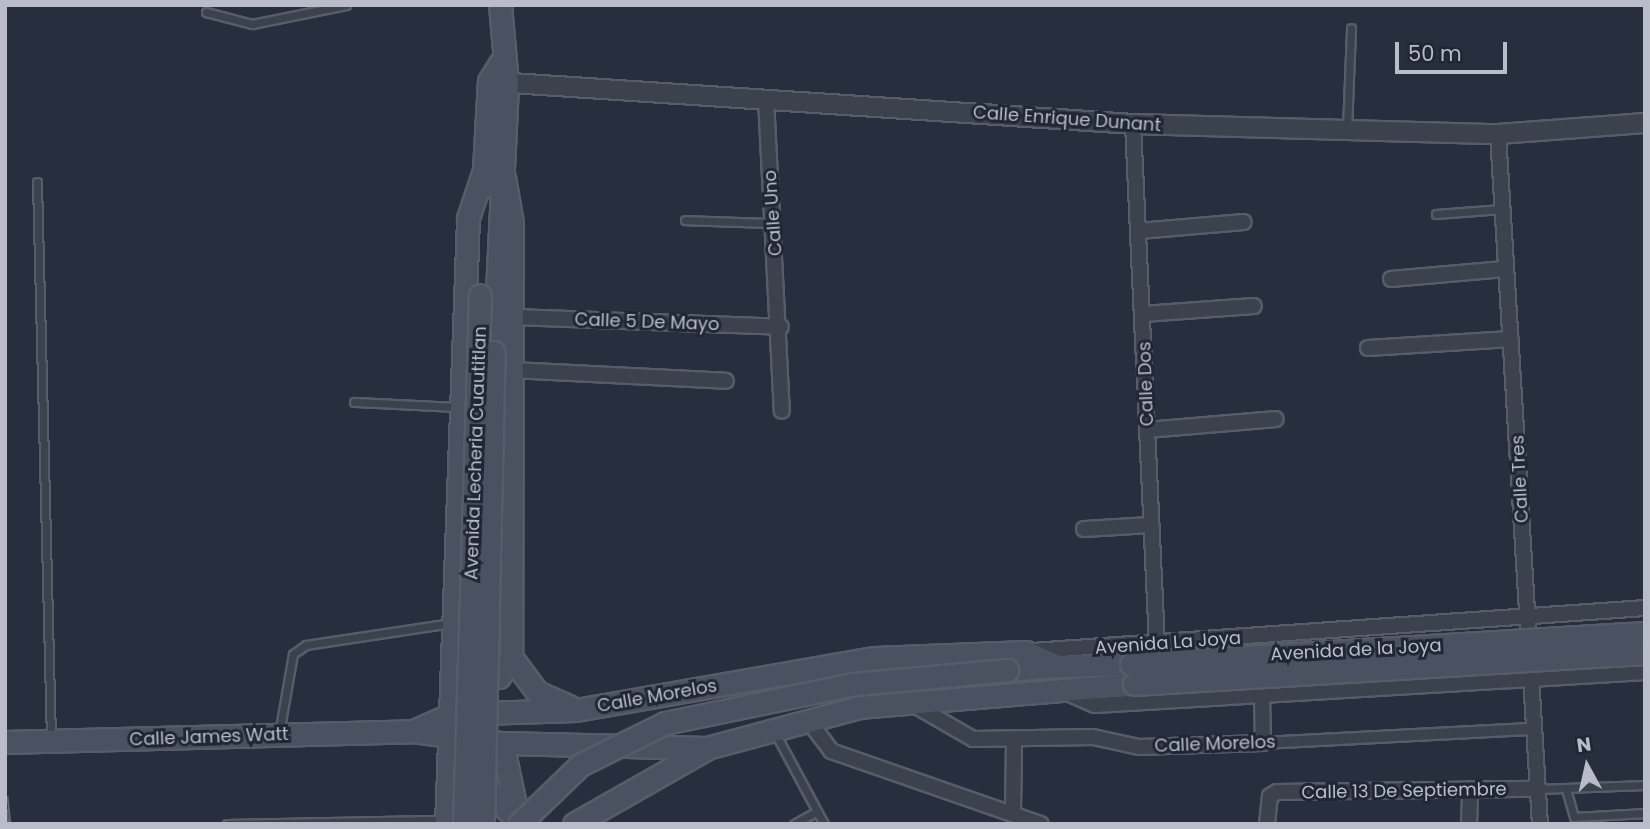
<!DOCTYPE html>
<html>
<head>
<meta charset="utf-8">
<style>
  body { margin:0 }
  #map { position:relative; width:1650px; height:829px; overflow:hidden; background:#272f3e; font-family:Poppins,sans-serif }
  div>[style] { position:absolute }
  .roads { filter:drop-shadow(2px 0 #565d69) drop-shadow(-2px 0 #565d69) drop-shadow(0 2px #565d69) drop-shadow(0 -2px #565d69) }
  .service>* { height:7px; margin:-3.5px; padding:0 3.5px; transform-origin:3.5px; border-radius:3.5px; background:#3b424e }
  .pedestrian>* { height:10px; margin:-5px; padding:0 5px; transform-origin:5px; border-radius:5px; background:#3b424e }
  .minor>* { height:14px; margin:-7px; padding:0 7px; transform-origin:7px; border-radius:7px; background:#3b424e }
  .tertiary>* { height:18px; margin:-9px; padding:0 9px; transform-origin:9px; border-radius:9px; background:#3b424e }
  .secondary>* { height:21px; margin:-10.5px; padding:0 10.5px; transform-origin:10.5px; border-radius:10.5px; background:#4a5161 }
  .rail>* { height:7px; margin-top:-3.5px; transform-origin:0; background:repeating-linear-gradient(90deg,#202734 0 13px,#5e6575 0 26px); box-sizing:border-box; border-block:2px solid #5e6575 }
  .bridges { filter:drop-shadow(2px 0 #565d69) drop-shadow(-2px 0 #565d69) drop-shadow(0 2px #565d69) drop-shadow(0 -2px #565d69) }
  .secondary-bridge>* { height:21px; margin:-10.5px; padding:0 10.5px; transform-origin:10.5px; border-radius:10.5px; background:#4a5161 }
  span { translate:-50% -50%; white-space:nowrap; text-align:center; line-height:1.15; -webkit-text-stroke:6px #202734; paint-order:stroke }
  .street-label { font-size:18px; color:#b8bdc9 }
  .frame { position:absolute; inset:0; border:7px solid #b8bdc9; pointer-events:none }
  .north { position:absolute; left:1552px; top:731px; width:70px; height:70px; -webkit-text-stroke:5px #202734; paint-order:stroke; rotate:352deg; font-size:19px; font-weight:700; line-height:28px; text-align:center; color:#b8bdc9 }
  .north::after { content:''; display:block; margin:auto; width:24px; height:32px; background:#b8bdc9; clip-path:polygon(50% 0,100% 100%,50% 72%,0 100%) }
  .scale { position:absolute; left:1395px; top:42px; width:112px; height:32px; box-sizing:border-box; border:4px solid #b8bdc9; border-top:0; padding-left:9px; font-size:21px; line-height:24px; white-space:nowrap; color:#b8bdc9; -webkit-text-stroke:5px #202734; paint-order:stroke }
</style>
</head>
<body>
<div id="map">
  <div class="roads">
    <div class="service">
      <div style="left:206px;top:12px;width:48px;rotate:14.6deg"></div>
      <div style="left:252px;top:24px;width:96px;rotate:-11.4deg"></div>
      <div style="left:1347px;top:129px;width:101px;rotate:-87.7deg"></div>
      <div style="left:37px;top:182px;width:556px;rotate:88.56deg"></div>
      <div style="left:1436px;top:214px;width:66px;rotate:-4.3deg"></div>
      <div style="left:685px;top:220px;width:87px;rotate:2deg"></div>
      <div style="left:354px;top:402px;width:104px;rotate:2.8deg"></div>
      <div style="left:775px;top:733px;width:103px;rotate:61.7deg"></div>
      <div style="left:279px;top:734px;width:81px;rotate:-80.1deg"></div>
      <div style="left:293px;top:654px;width:16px;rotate:-35deg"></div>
      <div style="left:306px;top:645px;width:147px;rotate:-8.6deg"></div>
      <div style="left:1538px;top:789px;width:107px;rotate:-2.1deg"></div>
      <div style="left:1566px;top:789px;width:29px;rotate:74deg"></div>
      <div style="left:1574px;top:817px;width:71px;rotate:-3.2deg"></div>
      <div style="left:227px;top:824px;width:216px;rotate:-1.1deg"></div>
      <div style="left:794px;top:824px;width:26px;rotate:-29deg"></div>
    </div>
    <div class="pedestrian">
      <div style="left:1263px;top:743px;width:271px;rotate:-3deg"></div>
    </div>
    <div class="minor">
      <div style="left:766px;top:99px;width:312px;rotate:87.1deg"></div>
      <div style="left:1133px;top:124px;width:521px;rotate:87.36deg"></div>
      <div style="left:1498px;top:134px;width:691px;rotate:86.52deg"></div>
      <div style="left:1139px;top:231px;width:105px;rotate:-4.9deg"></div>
      <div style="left:1391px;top:279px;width:114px;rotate:-5deg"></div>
      <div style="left:1143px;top:314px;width:111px;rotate:-4.1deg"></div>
      <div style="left:514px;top:317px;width:267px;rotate:2.1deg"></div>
      <div style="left:1368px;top:348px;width:143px;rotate:-3.6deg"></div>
      <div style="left:512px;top:370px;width:214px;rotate:2.9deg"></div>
      <div style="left:1148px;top:430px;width:128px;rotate:-4.9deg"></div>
      <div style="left:1084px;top:529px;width:67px;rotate:-3.4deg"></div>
      <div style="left:1032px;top:651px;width:615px;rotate:-4.01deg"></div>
      <div style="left:1061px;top:690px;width:37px;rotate:24deg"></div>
      <div style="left:1095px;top:705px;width:551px;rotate:-3.43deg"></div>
      <div style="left:909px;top:702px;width:74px;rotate:30deg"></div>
      <div style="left:973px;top:739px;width:120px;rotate:-1deg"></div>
      <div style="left:1093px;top:737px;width:47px;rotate:12.3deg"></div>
      <div style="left:1139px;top:747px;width:124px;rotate:-1.8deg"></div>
      <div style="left:1263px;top:743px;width:46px;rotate:-91.2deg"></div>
      <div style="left:808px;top:720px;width:39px;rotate:53deg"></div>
      <div style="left:831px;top:751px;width:222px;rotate:19.2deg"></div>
      <div style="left:1013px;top:814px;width:73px;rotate:-89.2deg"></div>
      <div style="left:1267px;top:824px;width:28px;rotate:-84deg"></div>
      <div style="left:1270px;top:796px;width:8px;rotate:-30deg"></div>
      <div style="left:1277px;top:792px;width:261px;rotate:-0.7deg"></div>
      <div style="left:1469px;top:824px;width:35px;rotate:-88deg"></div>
    </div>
    <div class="tertiary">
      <div style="left:496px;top:82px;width:638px;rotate:3.77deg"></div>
      <div style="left:1133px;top:124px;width:365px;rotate:1.6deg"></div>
      <div style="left:1498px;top:134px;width:147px;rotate:-4.3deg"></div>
    </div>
    <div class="secondary">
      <div style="left:504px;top:177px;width:47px;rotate:80.1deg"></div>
      <div style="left:512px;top:223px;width:434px;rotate:90.1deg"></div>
      <div style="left:511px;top:657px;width:44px;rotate:53.4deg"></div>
      <div style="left:537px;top:692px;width:36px;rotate:24deg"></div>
      <div style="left:483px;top:187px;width:106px;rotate:-86.8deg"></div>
      <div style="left:489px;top:81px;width:22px;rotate:-58deg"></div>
      <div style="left:494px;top:352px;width:269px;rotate:-87.2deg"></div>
      <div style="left:507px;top:83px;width:78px;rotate:-95.1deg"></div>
      <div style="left:1007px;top:670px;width:49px;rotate:-4.7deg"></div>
      <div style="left:470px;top:681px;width:29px;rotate:-8deg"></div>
      <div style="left:499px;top:677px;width:23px;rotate:-59deg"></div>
      <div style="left:413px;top:731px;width:43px;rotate:-23.6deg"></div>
      <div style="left:452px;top:714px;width:124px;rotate:-1.8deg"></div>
      <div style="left:576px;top:710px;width:303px;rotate:-9.9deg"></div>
      <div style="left:875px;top:658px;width:151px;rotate:-2.3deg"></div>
      <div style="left:1026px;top:652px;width:35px;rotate:24deg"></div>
      <div style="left:1058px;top:666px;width:73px;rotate:-1.6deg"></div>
      <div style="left:5px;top:742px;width:408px;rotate:-1.5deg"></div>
      <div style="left:413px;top:731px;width:90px;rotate:7.7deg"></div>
      <div style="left:502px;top:743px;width:205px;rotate:1.4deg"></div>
      <div style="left:707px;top:748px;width:158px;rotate:-15deg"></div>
      <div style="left:860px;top:707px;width:275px;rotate:-4.8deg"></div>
      <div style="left:502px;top:743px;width:77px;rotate:78deg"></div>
      <div style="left:471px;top:786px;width:17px;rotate:7deg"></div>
      <div style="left:488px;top:788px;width:47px;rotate:48.5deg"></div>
      <div style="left:446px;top:824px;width:606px;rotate:-87.92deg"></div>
      <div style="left:468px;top:218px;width:47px;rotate:-71.6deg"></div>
      <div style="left:574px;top:824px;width:152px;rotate:-29.6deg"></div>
    </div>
  </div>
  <div class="rail">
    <div style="left:5px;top:796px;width:28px;rotate:84deg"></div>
  </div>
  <div class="bridges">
    <div class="secondary-bridge">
      <div style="left:1131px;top:664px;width:515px;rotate:-3.45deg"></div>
      <div style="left:1134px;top:684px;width:512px;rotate:-3.47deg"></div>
      <div style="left:464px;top:824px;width:529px;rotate:-88.27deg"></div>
      <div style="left:483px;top:824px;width:472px;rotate:-88.7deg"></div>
      <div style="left:519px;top:824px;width:85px;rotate:-44deg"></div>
      <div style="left:580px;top:765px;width:95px;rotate:-26.3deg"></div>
      <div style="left:665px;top:723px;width:193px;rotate:-11.7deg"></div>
      <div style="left:854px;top:684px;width:154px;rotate:-5.2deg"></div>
    </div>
  </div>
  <div class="street-label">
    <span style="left:1067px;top:119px;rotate:4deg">Calle Enrique Dunant</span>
    <span style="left:773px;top:213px;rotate:-94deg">Calle Uno</span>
    <span style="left:647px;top:322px;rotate:2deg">Calle 5 De Mayo</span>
    <span style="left:1146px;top:384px;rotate:-92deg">Calle Dos</span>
    <span style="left:476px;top:453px;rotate:-88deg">Avenida Lecheria Cuautitlan</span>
    <span style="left:1520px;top:479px;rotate:-93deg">Calle Tres</span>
    <span style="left:1168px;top:643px;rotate:-4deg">Avenida La Joya</span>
    <span style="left:1356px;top:650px;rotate:-3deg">Avenida de la Joya</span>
    <span style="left:657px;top:696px;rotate:-10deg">Calle Morelos</span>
    <span style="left:209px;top:737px;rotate:-2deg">Calle James Watt</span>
    <span style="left:1215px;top:744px;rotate:-2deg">Calle Morelos</span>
    <span style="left:1404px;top:791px;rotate:-1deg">Calle 13 De Septiembre</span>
  </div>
  <div class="frame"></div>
  <div class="north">N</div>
  <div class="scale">50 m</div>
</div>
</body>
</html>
